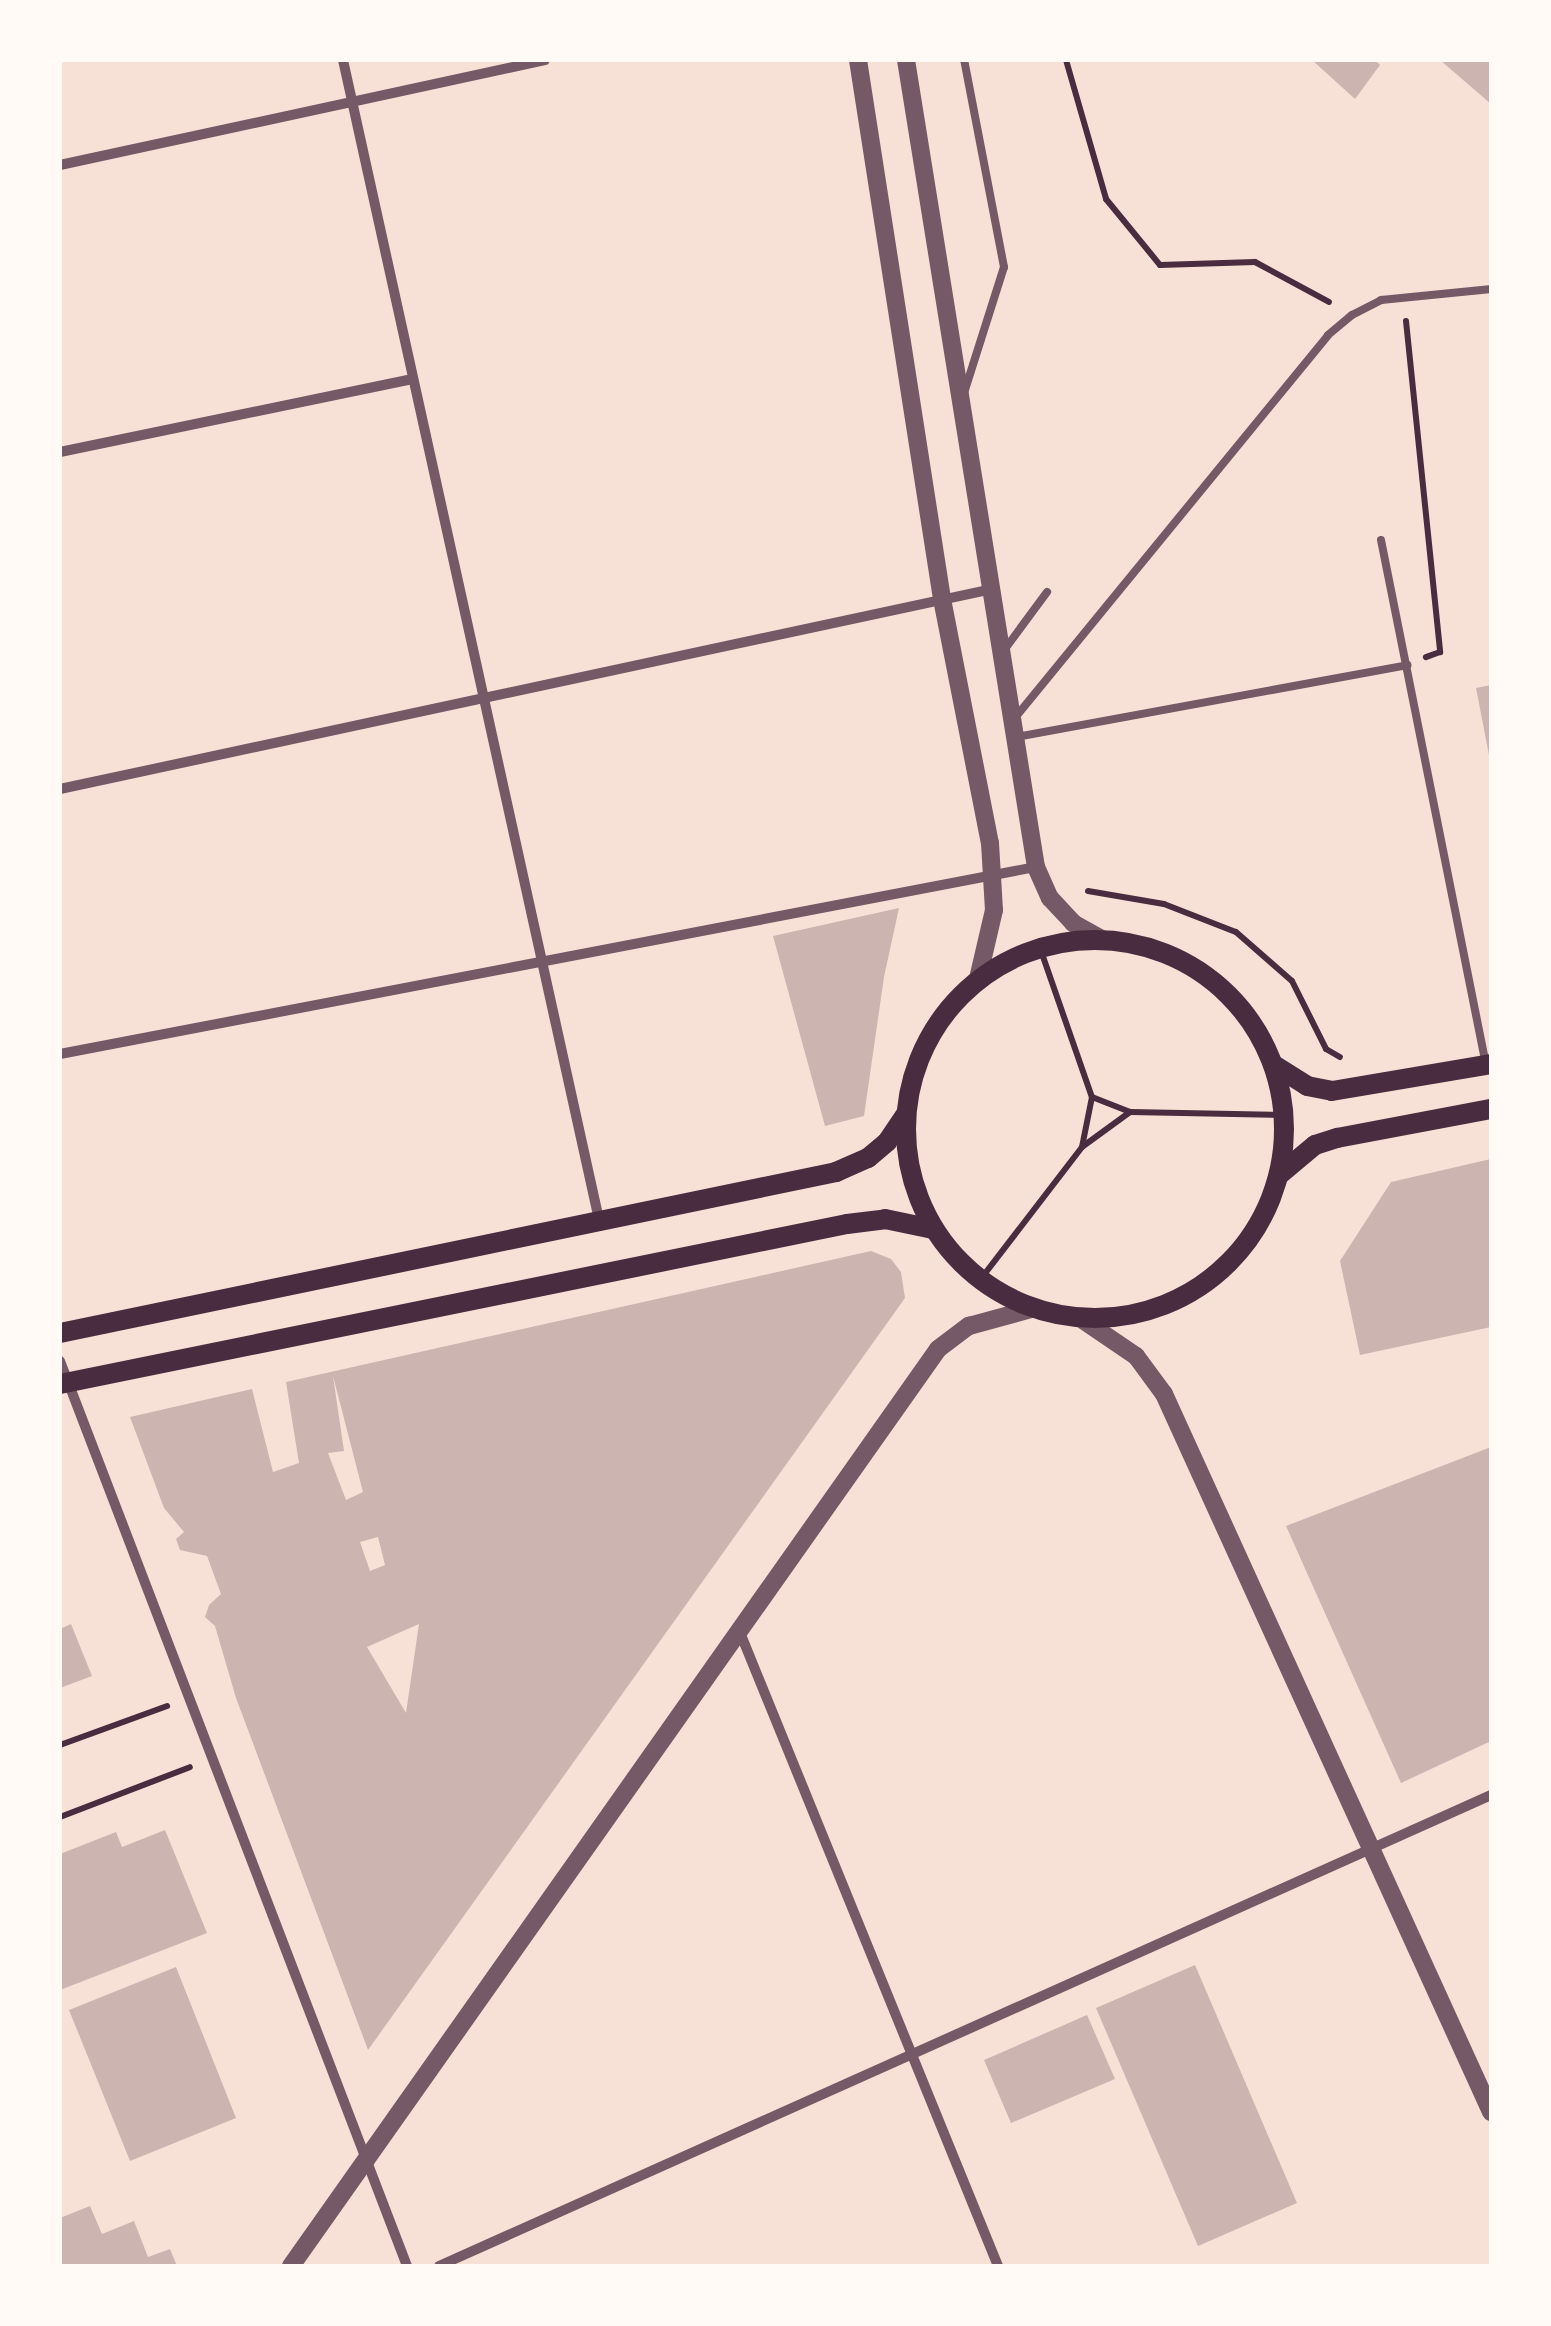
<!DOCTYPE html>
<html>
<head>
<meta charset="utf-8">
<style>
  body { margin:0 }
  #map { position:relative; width:1551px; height:2326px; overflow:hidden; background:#f7e1d7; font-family:Karla,sans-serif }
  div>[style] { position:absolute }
  .building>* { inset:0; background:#ccb4b1 }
  .path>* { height:6px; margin:-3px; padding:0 3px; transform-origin:3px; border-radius:3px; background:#4a2c40 }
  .service>* { height:8px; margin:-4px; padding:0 4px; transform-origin:4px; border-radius:4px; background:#755966 }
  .minor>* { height:10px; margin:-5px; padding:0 5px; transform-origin:5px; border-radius:5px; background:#755966 }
  .tertiary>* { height:18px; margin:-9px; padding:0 9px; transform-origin:9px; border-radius:9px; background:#755966 }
  .secondary>* { height:20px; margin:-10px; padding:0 10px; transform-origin:10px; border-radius:10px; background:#4a2c40 }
  .secondary>.ring { margin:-10px; padding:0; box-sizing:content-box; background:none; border:20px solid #4a2c40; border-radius:50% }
  span { translate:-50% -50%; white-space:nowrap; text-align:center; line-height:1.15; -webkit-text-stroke:9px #fffaf5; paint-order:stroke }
  .frame { position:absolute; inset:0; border:62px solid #fffaf5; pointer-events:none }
</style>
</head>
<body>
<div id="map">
  <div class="building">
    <div style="clip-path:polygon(1312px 60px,1375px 60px,1380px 65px,1355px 99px)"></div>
    <div style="clip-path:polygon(1440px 60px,1491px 60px,1491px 104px)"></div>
    <div style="clip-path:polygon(1491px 685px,1491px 755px,1489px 755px,1476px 688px)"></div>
    <div style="clip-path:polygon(899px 908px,884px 977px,864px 1116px,825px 1126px,773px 936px)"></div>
    <div style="clip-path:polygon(1491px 1159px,1491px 1327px,1360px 1355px,1340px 1261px,1391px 1182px)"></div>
    <div style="clip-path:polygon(evenodd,871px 1251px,891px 1259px,901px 1272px,905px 1298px,368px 2050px,236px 1698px,215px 1626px,205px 1617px,209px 1605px,221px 1594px,207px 1556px,180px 1550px,176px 1539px,184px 1532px,164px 1508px,130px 1417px,252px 1389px,273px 1472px,299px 1463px,286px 1382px,871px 1251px,333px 1376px,363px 1492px,346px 1500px,328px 1453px,344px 1451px,333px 1376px,871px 1251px,378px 1537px,385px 1565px,370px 1571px,360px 1542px,378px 1537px,871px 1251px,419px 1624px,406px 1713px,367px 1647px,419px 1624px)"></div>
    <div style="clip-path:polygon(1491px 1447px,1491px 1741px,1401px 1783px,1286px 1526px)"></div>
    <div style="clip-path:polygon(71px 1624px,92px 1676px,60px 1688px,60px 1629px)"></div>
    <div style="clip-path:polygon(165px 1830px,207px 1933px,60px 1990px,60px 1854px,116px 1832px,122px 1847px)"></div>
    <div style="clip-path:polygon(1195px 1965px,1297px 2203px,1198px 2246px,1096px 2008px)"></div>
    <div style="clip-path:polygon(176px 1967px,236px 2118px,130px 2161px,69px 2010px)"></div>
    <div style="clip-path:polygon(1087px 2015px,1115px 2079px,1011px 2123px,984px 2060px)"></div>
    <div style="clip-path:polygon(90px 2206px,102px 2234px,134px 2221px,148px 2257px,170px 2249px,177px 2266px,60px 2266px,60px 2218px)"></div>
  </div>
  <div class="path">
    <div style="left:1066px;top:60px;width:145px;rotate:73.9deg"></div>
    <div style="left:1106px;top:199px;width:85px;rotate:50.7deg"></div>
    <div style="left:1160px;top:265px;width:95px;rotate:-1.8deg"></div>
    <div style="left:1255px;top:262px;width:84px;rotate:28.4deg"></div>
    <div style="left:1406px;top:321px;width:333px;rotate:84.1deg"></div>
    <div style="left:1440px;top:652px;width:15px;rotate:160deg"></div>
    <div style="left:1088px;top:891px;width:77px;rotate:9.7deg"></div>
    <div style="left:1164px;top:904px;width:77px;rotate:21.3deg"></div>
    <div style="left:1236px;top:932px;width:74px;rotate:41.2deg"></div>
    <div style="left:1292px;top:981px;width:76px;rotate:63.4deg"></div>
    <div style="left:1326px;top:1049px;width:16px;rotate:30deg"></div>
    <div style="left:1040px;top:948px;width:158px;rotate:70.8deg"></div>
    <div style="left:1130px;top:1112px;width:59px;rotate:143.9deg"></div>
    <div style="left:1082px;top:1147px;width:51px;rotate:-78.7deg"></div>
    <div style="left:1092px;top:1097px;width:41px;rotate:21.5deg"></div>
    <div style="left:1130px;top:1112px;width:154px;rotate:1.1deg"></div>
    <div style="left:980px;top:1280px;width:168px;rotate:-52.5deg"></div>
    <div style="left:60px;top:1745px;width:114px;rotate:-20deg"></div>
    <div style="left:60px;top:1817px;width:139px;rotate:-21deg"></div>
  </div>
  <div class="service">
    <div style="left:964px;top:393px;width:132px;rotate:-72.4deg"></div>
    <div style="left:1004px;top:267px;width:211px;rotate:-100.9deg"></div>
    <div style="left:1381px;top:540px;width:535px;rotate:78.69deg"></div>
    <div style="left:1005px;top:649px;width:71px;rotate:-53.6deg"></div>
    <div style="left:1014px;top:719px;width:496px;rotate:-50.7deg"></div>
    <div style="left:1328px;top:335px;width:31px;rotate:-40deg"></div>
    <div style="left:1352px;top:315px;width:33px;rotate:-27deg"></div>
    <div style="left:1381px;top:300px;width:111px;rotate:-5.7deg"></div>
    <div style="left:1016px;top:737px;width:398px;rotate:-10.4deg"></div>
  </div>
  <div class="minor">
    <div style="left:343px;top:60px;width:1188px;rotate:77.55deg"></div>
    <div style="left:60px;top:165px;width:496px;rotate:-12.2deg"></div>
    <div style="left:60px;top:452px;width:360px;rotate:-11.7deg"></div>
    <div style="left:60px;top:789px;width:953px;rotate:-12.11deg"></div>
    <div style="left:60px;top:1054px;width:994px;rotate:-10.85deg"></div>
    <div style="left:60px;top:1361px;width:969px;rotate:69.02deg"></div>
    <div style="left:739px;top:1630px;width:687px;rotate:67.84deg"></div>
    <div style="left:439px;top:2266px;width:1153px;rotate:-24.12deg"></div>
  </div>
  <div class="tertiary">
    <div style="left:858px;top:60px;width:546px;rotate:81.14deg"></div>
    <div style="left:942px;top:599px;width:249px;rotate:78.9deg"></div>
    <div style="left:990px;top:843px;width:67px;rotate:86.6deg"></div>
    <div style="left:994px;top:910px;width:71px;rotate:103.1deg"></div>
    <div style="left:906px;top:60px;width:817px;rotate:80.85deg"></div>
    <div style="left:1036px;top:867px;width:34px;rotate:66deg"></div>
    <div style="left:1050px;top:898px;width:34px;rotate:47deg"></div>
    <div style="left:1073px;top:923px;width:33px;rotate:29deg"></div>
    <div style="left:1080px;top:1318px;width:68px;rotate:34.2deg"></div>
    <div style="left:1136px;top:1356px;width:47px;rotate:53.6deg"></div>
    <div style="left:1164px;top:1394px;width:789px;rotate:65.51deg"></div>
    <div style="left:291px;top:2266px;width:1122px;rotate:-54.79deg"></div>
    <div style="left:938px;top:1349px;width:39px;rotate:-37deg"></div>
    <div style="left:969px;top:1326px;width:68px;rotate:-15.3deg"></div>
  </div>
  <div class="secondary">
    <div class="ring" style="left:906px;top:940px;width:358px;height:358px"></div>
    <div style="left:1274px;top:1065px;width:39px;rotate:32deg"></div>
    <div style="left:1307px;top:1086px;width:25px;rotate:11deg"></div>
    <div style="left:1332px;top:1091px;width:161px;rotate:-9.6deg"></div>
    <div style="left:1279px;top:1175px;width:47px;rotate:-39.8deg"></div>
    <div style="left:1315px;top:1145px;width:23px;rotate:-18deg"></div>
    <div style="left:1337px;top:1138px;width:157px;rotate:-10.7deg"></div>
    <div style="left:60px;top:1333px;width:793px;rotate:-11.72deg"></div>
    <div style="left:836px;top:1172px;width:35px;rotate:-24deg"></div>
    <div style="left:868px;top:1158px;width:25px;rotate:-40deg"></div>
    <div style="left:887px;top:1142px;width:32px;rotate:-56deg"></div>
    <div style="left:60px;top:1384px;width:803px;rotate:-11.49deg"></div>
    <div style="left:847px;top:1224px;width:38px;rotate:-7deg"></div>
    <div style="left:885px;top:1219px;width:49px;rotate:11.8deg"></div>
  </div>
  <div class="frame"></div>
</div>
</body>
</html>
